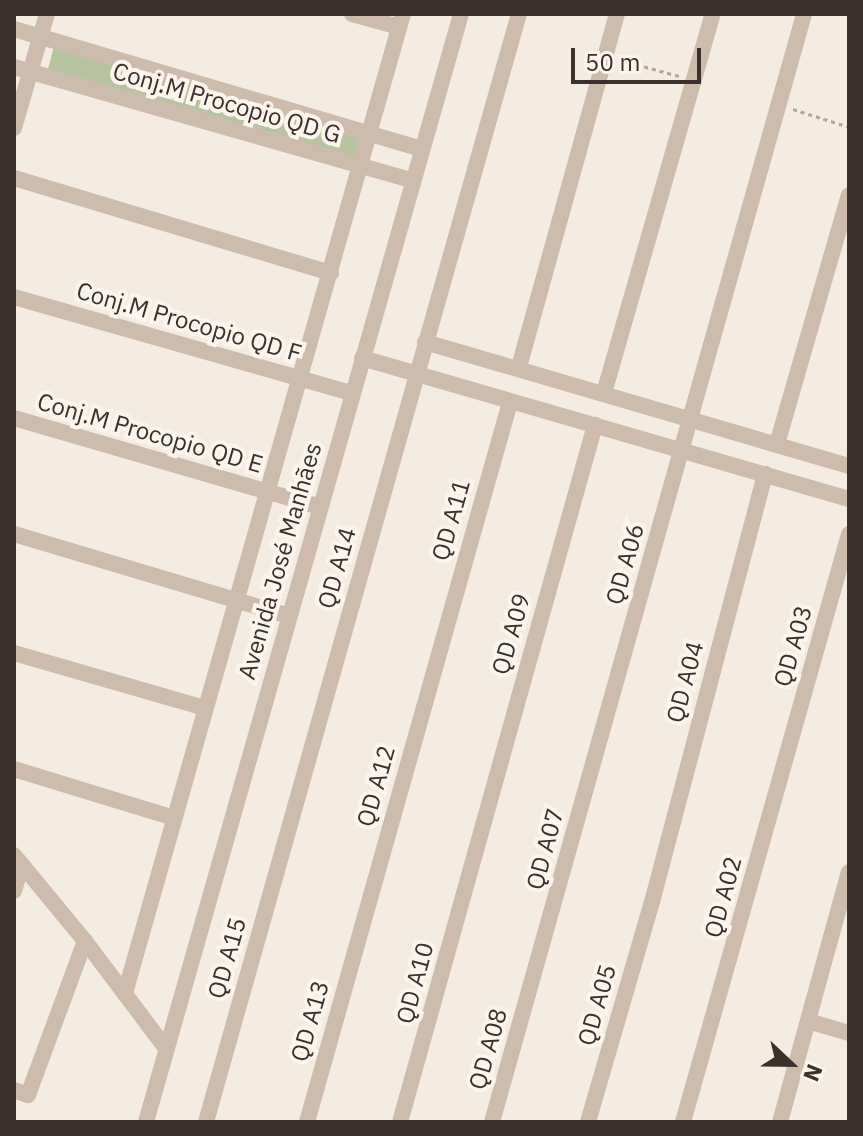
<!DOCTYPE html>
<html>
<head>
<meta charset="utf-8">
<style>
  body { margin:0 }
  #map { position:relative; width:863px; height:1136px; overflow:hidden; background:#f4ebe1; font-family:"IBM Plex Sans",sans-serif }
  div>[style] { position:absolute }
  .green>* { inset:0; background:#b8c4a0 }
  .path>* { height:3px; margin-top:-1.5px; transform-origin:0; background:repeating-linear-gradient(90deg,#b9a596 0 4px,transparent 0 8px) }
  .minor>* { height:16px; margin:-8px; padding:0 8px; transform-origin:8px; border-radius:8px; background:#cdbbac }
  span { translate:-50% -50%; white-space:nowrap; text-align:center; line-height:1.15; -webkit-text-stroke:8px #fbf5ee; paint-order:stroke }
  .street-label { font-size:24px; color:#3b302b }
  .frame { position:absolute; inset:0; border:16px solid #3b302b; pointer-events:none }
  .north { position:absolute; left:751px; top:1024px; width:80px; height:80px; -webkit-text-stroke:6px #fbf5ee; paint-order:stroke; rotate:112deg; font-size:22px; font-weight:700; line-height:32px; text-align:center; color:#3b302b }
  .north::after { content:''; display:block; margin:auto; width:28px; height:36px; background:#3b302b; clip-path:polygon(50% 0,100% 100%,50% 72%,0 100%) }
  .scale { position:absolute; left:571px; top:48px; width:130px; height:36px; box-sizing:border-box; border:4px solid #3b302b; border-top:0; padding-left:10px; font-size:24px; line-height:28px; white-space:nowrap; color:#3b302b; -webkit-text-stroke:6px #fbf5ee; paint-order:stroke }
</style>
</head>
<body>
<div id="map">
  <div class="green">
    <div style="clip-path:polygon(54px 46px,360px 138px,354px 160px,48px 69px)"></div>
  </div>
  <div class="path">
    <div style="left:621px;top:60px;width:60px;rotate:15.4deg"></div>
    <div style="left:793px;top:109px;width:59px;rotate:17.8deg"></div>
  </div>
  <div class="minor">
    <div style="left:352px;top:14px;width:49px;rotate:15.5deg"></div>
    <div style="left:14px;top:29px;width:424px;rotate:16.4deg"></div>
    <div style="left:14px;top:67px;width:414px;rotate:15.9deg"></div>
    <div style="left:14px;top:128px;width:119px;rotate:-73.9deg"></div>
    <div style="left:14px;top:178px;width:331px;rotate:16.7deg"></div>
    <div style="left:14px;top:297px;width:351px;rotate:15.9deg"></div>
    <div style="left:425px;top:342px;width:442px;rotate:16.3deg"></div>
    <div style="left:362px;top:358px;width:507px;rotate:16.15deg"></div>
    <div style="left:519px;top:367px;width:366px;rotate:-74.5deg"></div>
    <div style="left:604px;top:393px;width:394px;rotate:-74deg"></div>
    <div style="left:14px;top:418px;width:319px;rotate:16.2deg"></div>
    <div style="left:777px;top:444px;width:259px;rotate:-73.9deg"></div>
    <div style="left:14px;top:534px;width:287px;rotate:16.6deg"></div>
    <div style="left:14px;top:653px;width:199px;rotate:16.1deg"></div>
    <div style="left:14px;top:769px;width:167px;rotate:17deg"></div>
    <div style="left:14px;top:855px;width:112px;rotate:50.5deg"></div>
    <div style="left:85px;top:941px;width:136px;rotate:53deg"></div>
    <div style="left:14px;top:891px;width:27px;rotate:-73deg"></div>
    <div style="left:125px;top:993px;width:1018px;rotate:-74.15deg"></div>
    <div style="left:808px;top:1021px;width:43px;rotate:16.3deg"></div>
    <div style="left:14px;top:1090px;width:15px;rotate:20deg"></div>
    <div style="left:28px;top:1095px;width:164px;rotate:-69.7deg"></div>
    <div style="left:146px;top:1122px;width:1152px;rotate:-74.13deg"></div>
    <div style="left:206px;top:1122px;width:1151px;rotate:-74.23deg"></div>
    <div style="left:307px;top:1122px;width:748px;rotate:-74.25deg"></div>
    <div style="left:400px;top:1122px;width:724px;rotate:-74.37deg"></div>
    <div style="left:492px;top:1122px;width:1151px;rotate:-74.27deg"></div>
    <div style="left:588px;top:1122px;width:229px;rotate:-73.8deg"></div>
    <div style="left:652px;top:902px;width:443px;rotate:-75.2deg"></div>
    <div style="left:683px;top:1122px;width:611px;rotate:-74.23deg"></div>
    <div style="left:780px;top:1122px;width:259px;rotate:-74.6deg"></div>
  </div>
  <div class="street-label">
    <span style="left:227px;top:103px;rotate:16deg">Conj.M Procopio QD G</span>
    <span style="left:189px;top:322px;rotate:16deg">Conj.M Procopio QD F</span>
    <span style="left:150px;top:433px;rotate:16deg">Conj.M Procopio QD E</span>
    <span style="left:451px;top:520px;rotate:-74deg">QD A11</span>
    <span style="left:280px;top:561px;rotate:-74deg">Avenida José Manhães</span>
    <span style="left:625px;top:564px;rotate:-74deg">QD A06</span>
    <span style="left:337px;top:568px;rotate:-74deg">QD A14</span>
    <span style="left:511px;top:634px;rotate:-74deg">QD A09</span>
    <span style="left:793px;top:646px;rotate:-74deg">QD A03</span>
    <span style="left:685px;top:682px;rotate:-75deg">QD A04</span>
    <span style="left:376px;top:786px;rotate:-74deg">QD A12</span>
    <span style="left:545px;top:849px;rotate:-75deg">QD A07</span>
    <span style="left:723px;top:897px;rotate:-75deg">QD A02</span>
    <span style="left:227px;top:958px;rotate:-74deg">QD A15</span>
    <span style="left:415px;top:983px;rotate:-75deg">QD A10</span>
    <span style="left:597px;top:1005px;rotate:-74deg">QD A05</span>
    <span style="left:310px;top:1021px;rotate:-74deg">QD A13</span>
    <span style="left:488px;top:1049px;rotate:-74deg">QD A08</span>
  </div>
  <div class="frame"></div>
  <div class="north">N</div>
  <div class="scale">50 m</div>
</div>
</body>
</html>
